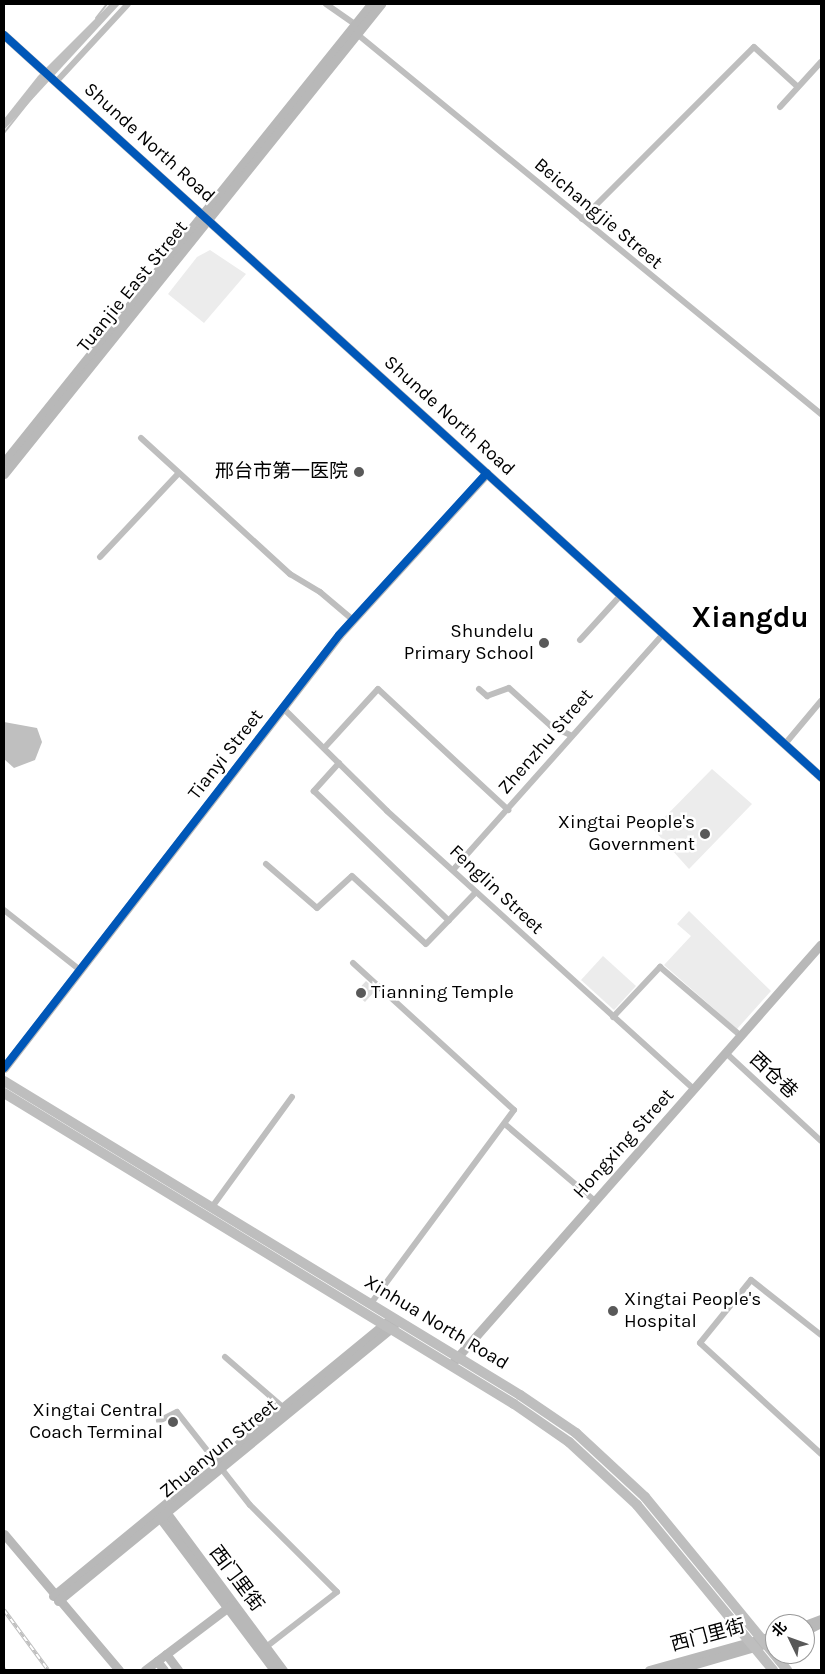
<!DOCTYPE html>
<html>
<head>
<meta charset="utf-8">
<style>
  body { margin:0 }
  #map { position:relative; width:825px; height:1674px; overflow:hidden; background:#fff; font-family:Karla,"Noto Sans SC",sans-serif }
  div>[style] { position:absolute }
  .green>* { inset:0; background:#ececec }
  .water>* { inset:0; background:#bfbfbf }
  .stream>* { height:2px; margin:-1px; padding:0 1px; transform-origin:1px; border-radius:1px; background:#bfbfbf }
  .building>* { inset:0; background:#dfdfdf }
  .street>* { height:6px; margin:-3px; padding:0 3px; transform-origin:3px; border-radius:3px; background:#bebebe }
  .secondary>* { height:9px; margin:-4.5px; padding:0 4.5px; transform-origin:4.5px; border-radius:4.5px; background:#b8b8b8 }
  .primary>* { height:10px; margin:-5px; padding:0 5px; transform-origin:5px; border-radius:5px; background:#bebebe }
  .rail>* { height:4px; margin-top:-2px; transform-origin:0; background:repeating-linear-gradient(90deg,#fff 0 5.5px,#bebebe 0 11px); box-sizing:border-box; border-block:1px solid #bebebe }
  .cycleway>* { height:8px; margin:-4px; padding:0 4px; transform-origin:4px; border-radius:4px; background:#0057b8 }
  .dots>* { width:14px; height:14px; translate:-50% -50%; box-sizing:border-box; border:2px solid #fff; border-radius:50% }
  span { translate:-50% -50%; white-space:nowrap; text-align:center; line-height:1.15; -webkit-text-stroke:5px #fff; paint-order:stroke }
  .street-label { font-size:19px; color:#000 }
  .poi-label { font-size:19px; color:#000 }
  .right { translate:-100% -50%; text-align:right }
  .left { translate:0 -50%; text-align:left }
  .town-label { font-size:29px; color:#000; font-weight:700 }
  .frame { position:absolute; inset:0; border:5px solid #000; pointer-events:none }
  .north { position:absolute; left:765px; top:1614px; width:50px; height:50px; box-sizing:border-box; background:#fff; border:1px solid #999; border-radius:50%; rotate:312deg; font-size:14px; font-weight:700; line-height:20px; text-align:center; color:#000 }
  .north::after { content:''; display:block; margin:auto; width:18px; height:22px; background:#595959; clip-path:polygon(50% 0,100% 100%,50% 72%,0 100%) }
</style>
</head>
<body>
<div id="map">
  <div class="green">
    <div style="clip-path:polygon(210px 250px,246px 274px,204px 323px,168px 294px,197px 257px)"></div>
    <div style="clip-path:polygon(712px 769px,752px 804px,689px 869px,653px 829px)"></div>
    <div style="clip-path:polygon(689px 911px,771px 991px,737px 1029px,664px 965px,691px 936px,677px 924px)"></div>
    <div style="clip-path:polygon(603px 956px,636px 986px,614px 1010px,581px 980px)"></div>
  </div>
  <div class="water">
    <div style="clip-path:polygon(110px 4px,120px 4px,4px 130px,4px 119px,38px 76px)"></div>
    <div style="clip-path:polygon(4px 722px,37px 728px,42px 742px,35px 760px,14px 768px,4px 759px)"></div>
  </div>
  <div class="stream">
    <div style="left:96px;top:18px;width:18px;rotate:-52deg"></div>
    <div style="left:4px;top:133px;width:55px;rotate:-51.7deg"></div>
  </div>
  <div class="building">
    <div style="clip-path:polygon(366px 981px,376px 990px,365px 1002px,355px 993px)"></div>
  </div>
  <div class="street">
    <div style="left:326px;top:4px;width:35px;rotate:35deg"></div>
    <div style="left:357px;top:34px;width:600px;rotate:39.32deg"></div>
    <div style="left:56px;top:82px;width:106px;rotate:-47.3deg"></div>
    <div style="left:780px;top:107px;width:61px;rotate:-47.7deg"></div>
    <div style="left:582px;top:219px;width:243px;rotate:-45deg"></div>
    <div style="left:754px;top:47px;width:59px;rotate:42.3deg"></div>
    <div style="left:141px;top:438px;width:202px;rotate:42.4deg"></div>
    <div style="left:290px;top:574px;width:35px;rotate:31deg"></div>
    <div style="left:320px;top:592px;width:42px;rotate:40.2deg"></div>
    <div style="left:100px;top:557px;width:115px;rotate:-46.8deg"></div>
    <div style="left:580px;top:640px;width:61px;rotate:-47.7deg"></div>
    <div style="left:479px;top:689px;width:11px;rotate:41deg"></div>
    <div style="left:487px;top:696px;width:23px;rotate:-20deg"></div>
    <div style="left:509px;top:688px;width:57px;rotate:42.1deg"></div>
    <div style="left:551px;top:726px;width:21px;rotate:25deg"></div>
    <div style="left:283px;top:708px;width:146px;rotate:44.7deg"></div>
    <div style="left:387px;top:811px;width:414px;rotate:42.2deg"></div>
    <div style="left:785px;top:744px;width:56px;rotate:-50.1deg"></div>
    <div style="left:326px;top:746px;width:77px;rotate:-47.6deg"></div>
    <div style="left:378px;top:689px;width:178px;rotate:42.9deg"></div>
    <div style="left:339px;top:763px;width:38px;rotate:132deg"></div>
    <div style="left:314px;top:791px;width:187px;rotate:43.9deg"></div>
    <div style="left:266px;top:864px;width:67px;rotate:40.8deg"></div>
    <div style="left:317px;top:908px;width:47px;rotate:-42.4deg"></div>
    <div style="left:352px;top:876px;width:100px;rotate:42.6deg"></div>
    <div style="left:426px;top:944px;width:72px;rotate:-46.1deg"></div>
    <div style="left:453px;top:870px;width:316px;rotate:-48.3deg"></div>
    <div style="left:4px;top:910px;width:97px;rotate:38.3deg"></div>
    <div style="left:353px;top:963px;width:218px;rotate:42.4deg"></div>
    <div style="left:514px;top:1110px;width:240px;rotate:126.5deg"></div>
    <div style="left:613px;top:1017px;width:69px;rotate:-46.8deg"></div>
    <div style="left:660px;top:967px;width:106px;rotate:40.4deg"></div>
    <div style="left:726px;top:1053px;width:129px;rotate:42.8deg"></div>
    <div style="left:506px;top:1125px;width:117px;rotate:40.5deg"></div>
    <div style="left:212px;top:1207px;width:136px;rotate:-54deg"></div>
    <div style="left:821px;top:1335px;width:89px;rotate:-141.8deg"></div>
    <div style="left:751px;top:1280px;width:81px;rotate:129deg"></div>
    <div style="left:700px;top:1343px;width:164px;rotate:42.5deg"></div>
    <div style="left:225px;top:1357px;width:79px;rotate:40.9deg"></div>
    <div style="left:159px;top:1421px;width:20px;rotate:-27deg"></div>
    <div style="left:177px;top:1412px;width:118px;rotate:51.9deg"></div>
    <div style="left:250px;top:1505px;width:123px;rotate:45deg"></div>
    <div style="left:337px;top:1592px;width:90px;rotate:142.2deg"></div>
  </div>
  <div class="secondary">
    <div style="left:4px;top:35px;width:1104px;rotate:42.25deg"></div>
    <div style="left:4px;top:462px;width:587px;rotate:-51.29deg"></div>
    <div style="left:4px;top:474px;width:603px;rotate:-51.27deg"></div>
    <div style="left:4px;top:1068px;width:547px;rotate:-52.27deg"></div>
    <div style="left:339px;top:635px;width:219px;rotate:-47.6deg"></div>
    <div style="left:454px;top:1361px;width:555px;rotate:-48.65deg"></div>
    <div style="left:163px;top:1508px;width:202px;rotate:53.5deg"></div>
    <div style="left:157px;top:1514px;width:195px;rotate:53.1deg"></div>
    <div style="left:4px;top:1534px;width:178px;rotate:49.8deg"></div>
    <div style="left:53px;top:1596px;width:435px;rotate:-39.4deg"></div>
    <div style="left:58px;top:1601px;width:434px;rotate:-39.3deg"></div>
    <div style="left:805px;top:1625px;width:17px;rotate:-21deg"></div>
    <div style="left:805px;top:1631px;width:18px;rotate:-27deg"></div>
    <div style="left:166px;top:1654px;width:20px;rotate:53deg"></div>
    <div style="left:157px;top:1661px;width:11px;rotate:52deg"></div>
    <div style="left:145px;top:1670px;width:108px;rotate:-37.1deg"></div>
    <div style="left:649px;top:1670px;width:131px;rotate:-15.5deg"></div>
    <div style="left:675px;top:1670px;width:104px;rotate:-16.2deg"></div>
  </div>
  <div class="primary">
    <div style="left:4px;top:1081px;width:604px;rotate:31.32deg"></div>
    <div style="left:520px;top:1395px;width:68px;rotate:34.2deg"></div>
    <div style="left:576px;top:1433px;width:94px;rotate:42.8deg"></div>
    <div style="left:645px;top:1497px;width:224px;rotate:50.6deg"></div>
    <div style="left:4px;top:1093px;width:597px;rotate:31.38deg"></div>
    <div style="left:514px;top:1404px;width:67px;rotate:34.6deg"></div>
    <div style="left:569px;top:1442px;width:93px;rotate:42.8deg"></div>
    <div style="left:637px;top:1505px;width:214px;rotate:50.5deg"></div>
  </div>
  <div class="rail">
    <div style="left:4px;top:1610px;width:74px;rotate:53.7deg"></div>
    <div style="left:4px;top:1669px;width:1px;rotate:45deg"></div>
  </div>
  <div class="cycleway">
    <div style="left:4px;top:35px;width:1104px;rotate:42.25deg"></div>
    <div style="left:4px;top:1068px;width:547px;rotate:-52.27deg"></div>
    <div style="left:339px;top:635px;width:219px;rotate:-47.6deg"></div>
  </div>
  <div class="dots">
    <div style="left:359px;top:472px;background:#595959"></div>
    <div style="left:544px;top:643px;background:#595959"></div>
    <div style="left:705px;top:834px;background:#595959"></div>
    <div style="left:361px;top:993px;background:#595959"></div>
    <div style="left:613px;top:1311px;background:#595959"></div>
    <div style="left:173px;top:1422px;background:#595959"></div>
  </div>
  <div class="street-label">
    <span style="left:149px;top:143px;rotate:42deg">Shunde North Road</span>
    <span style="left:598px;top:214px;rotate:40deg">Beichangjie Street</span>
    <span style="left:133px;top:287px;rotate:-51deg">Tuanjie East Street</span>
    <span style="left:449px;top:416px;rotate:42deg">Shunde North Road</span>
    <span style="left:546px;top:742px;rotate:-49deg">Zhenzhu Street</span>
    <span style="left:226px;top:755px;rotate:-52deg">Tianyi Street</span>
    <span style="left:496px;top:890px;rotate:43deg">Fenglin Street</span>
    <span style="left:773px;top:1076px;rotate:43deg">西仓巷</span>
    <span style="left:624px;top:1144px;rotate:-48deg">Hongxing Street</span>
    <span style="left:436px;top:1323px;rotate:31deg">Xinhua North Road</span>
    <span style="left:219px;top:1449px;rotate:-39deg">Zhuanyun Street</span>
    <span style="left:236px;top:1579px;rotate:53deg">西门里街</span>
    <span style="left:708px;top:1636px;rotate:-15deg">西门里街</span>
  </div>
  <div class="poi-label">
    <span class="right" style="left:348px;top:472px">邢台市第一医院</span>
    <span class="right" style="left:534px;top:643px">Shundelu<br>Primary School</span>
    <span class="right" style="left:695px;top:834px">Xingtai People's<br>Government</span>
    <span class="left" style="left:371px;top:993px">Tianning Temple</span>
    <span class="left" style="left:624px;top:1311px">Xingtai People's<br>Hospital</span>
    <span class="right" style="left:163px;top:1422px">Xingtai Central<br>Coach Terminal</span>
  </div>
  <div class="town-label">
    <span style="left:750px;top:618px">Xiangdu</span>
  </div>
  <div class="frame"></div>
  <div class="north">北</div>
</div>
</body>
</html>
